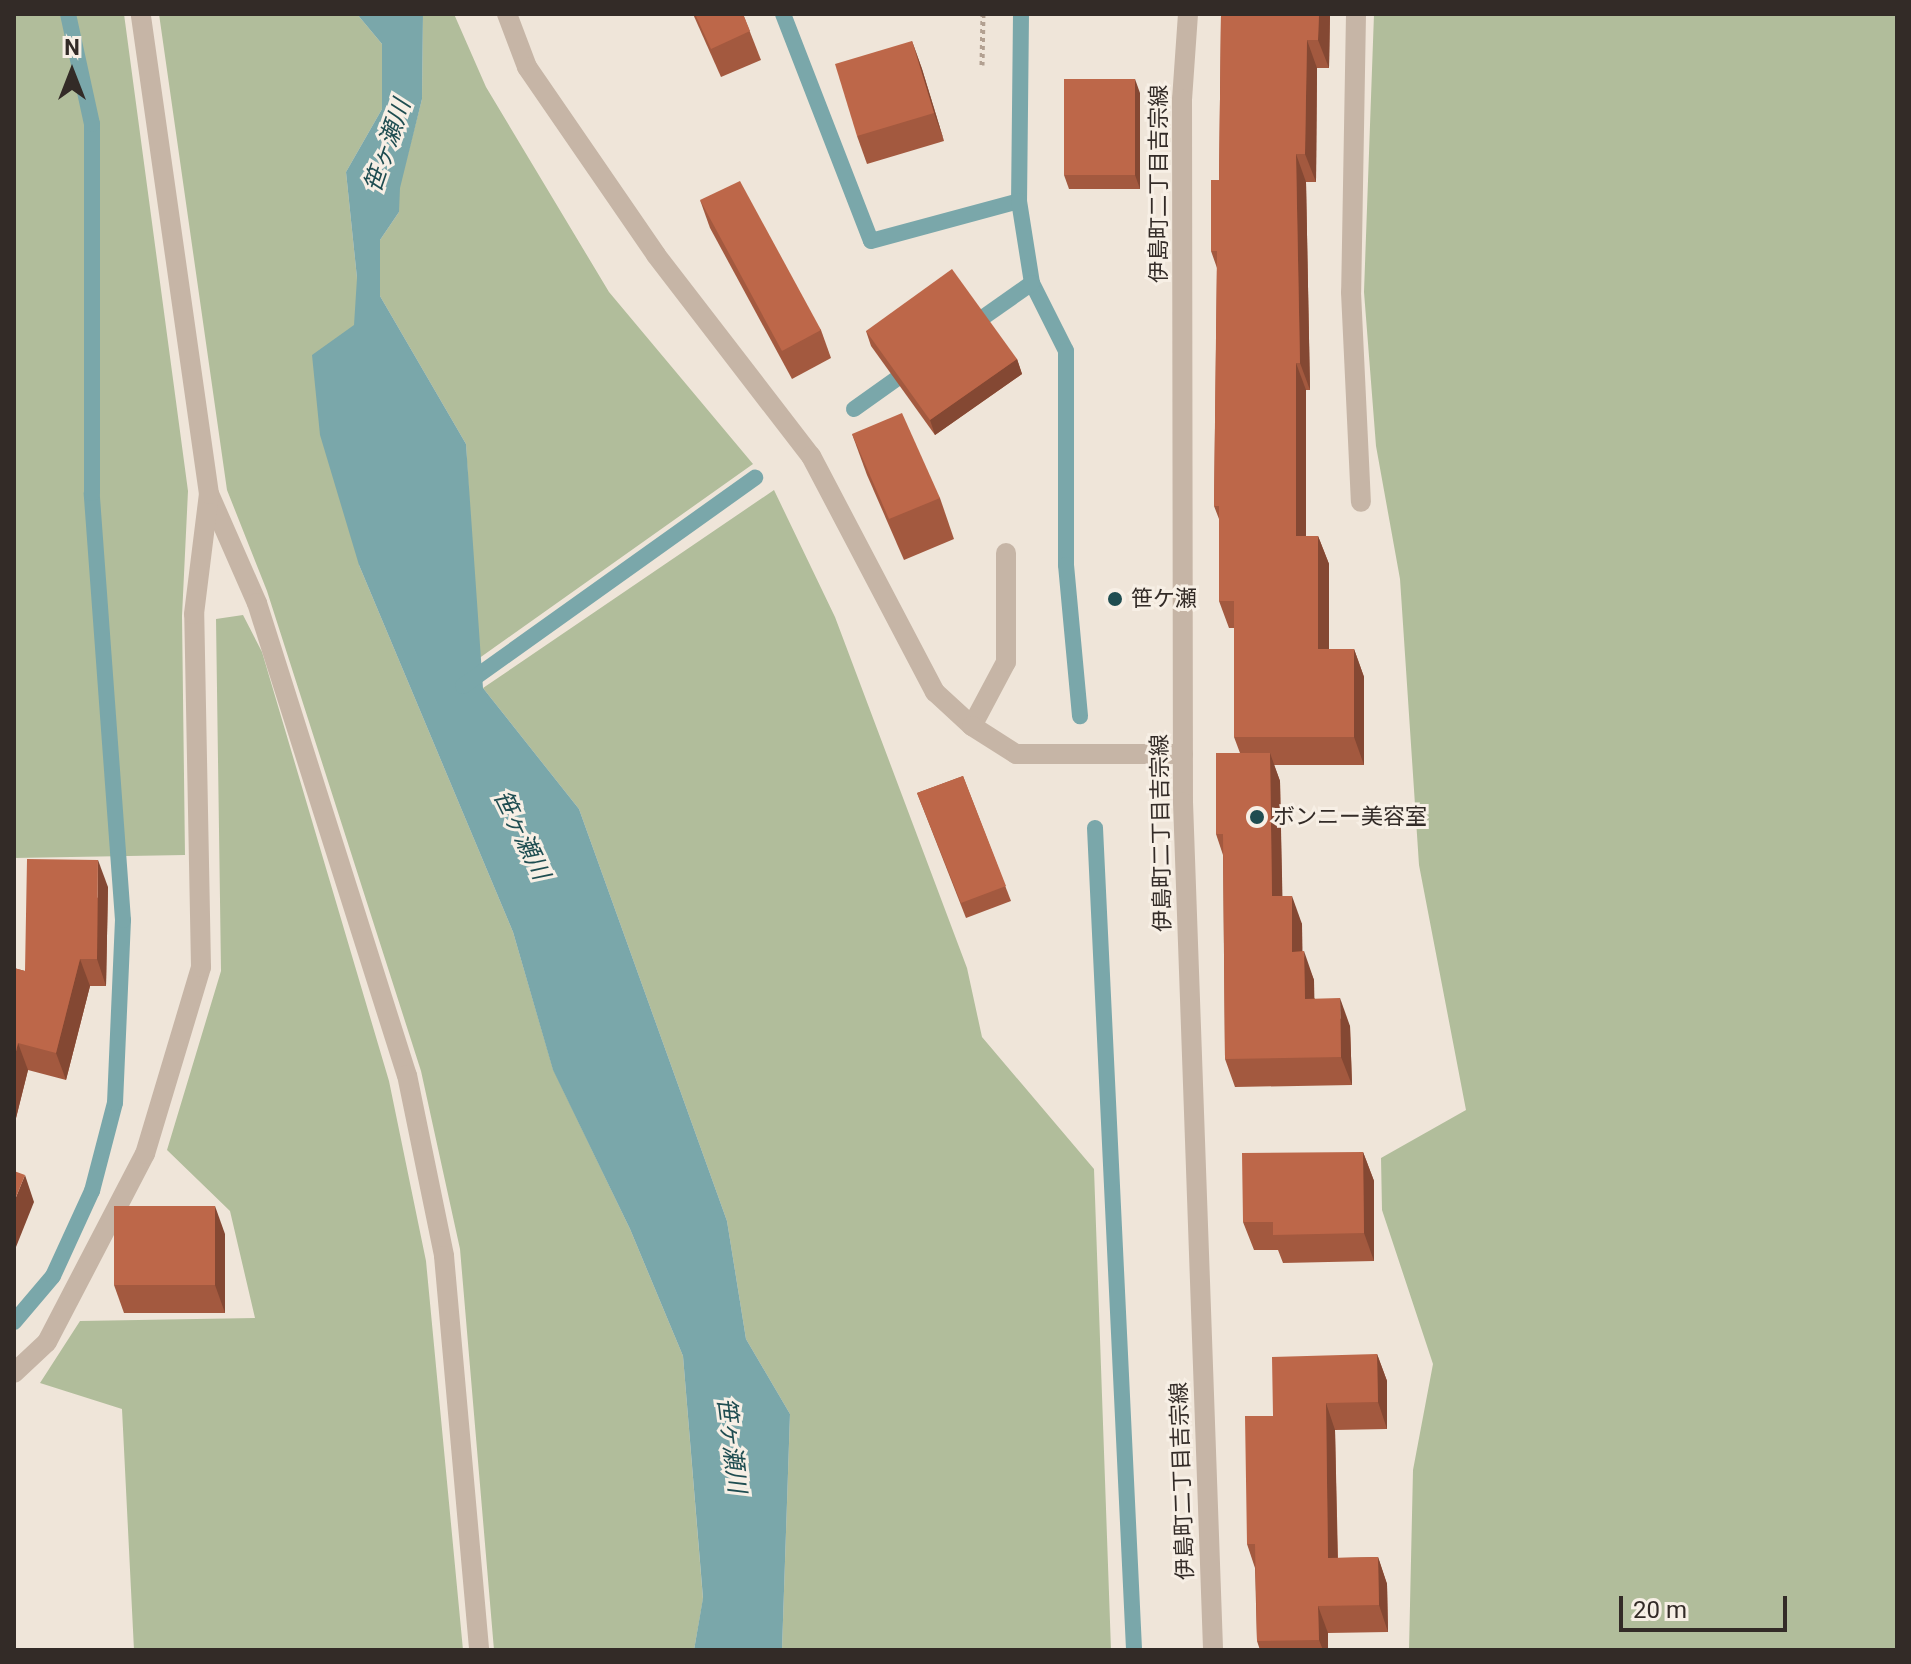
<!DOCTYPE html>
<html>
<head>
<meta charset="utf-8">
<style>
  body { margin:0 }
  #map { position:relative; width:1911px; height:1664px; overflow:hidden; background:#efe5d9; font-family:Roboto,"Noto Sans JP",sans-serif }
  div>[style] { position:absolute }
  .green>* { inset:0; background:#b1bd9b }
  .water>* { inset:0; background:#7aa7aa }
  .stream>* { height:16px; margin:-8px; padding:0 8px; transform-origin:8px; border-radius:8px; background:#7aa7aa }
  .path>* { height:5px; margin-top:-2.5px; transform-origin:0; background:repeating-linear-gradient(90deg,#b2a091 0 4px,transparent 0 8px) }
  .service>* { height:20px; margin:-10px; padding:0 10px; transform-origin:10px; border-radius:10px; background:#c6b5a6 }
  .minor>* { height:20px; margin:-10px; padding:0 10px; transform-origin:10px; border-radius:10px; background:#c6b5a6 }
  .tertiary>* { height:20px; margin:-10px; padding:0 10px; transform-origin:10px; border-radius:10px; background:#c6b5a6 }
  .wall>* { inset:0; background:#a3593f }
  .shaded-wall>* { inset:0; background:#844833 }
  .building>* { inset:0; background:#bd6749 }
  .dots>* { width:22px; height:22px; translate:-50% -50%; box-sizing:border-box; border:4px solid #f7efe5; border-radius:50% }
  span { translate:-50% -50%; white-space:nowrap; text-align:center; line-height:1.15; -webkit-text-stroke:6px #f7efe5; paint-order:stroke }
  .street-label { font-size:22px; color:#332b27 }
  .poi-label { font-size:22px; color:#332b27 }
  .left { translate:0 -50%; text-align:left }
  .water-label { font-size:24px; color:#1f4d51; font-style:italic }
  .frame { position:absolute; inset:0; border:16px solid #332b27; pointer-events:none }
  .north { position:absolute; left:32px; top:32px; width:80px; height:80px; -webkit-text-stroke:6px #f7efe5; paint-order:stroke; rotate:0deg; font-size:22px; font-weight:700; line-height:32px; text-align:center; color:#332b27 }
  .north::after { content:''; display:block; margin:auto; width:28px; height:36px; background:#332b27; clip-path:polygon(50% 0,100% 100%,50% 72%,0 100%) }
  .scale { position:absolute; left:1619px; top:1596px; width:168px; height:36px; box-sizing:border-box; border:4px solid #332b27; border-top:0; padding-left:10px; font-size:24px; line-height:28px; white-space:nowrap; color:#332b27; -webkit-text-stroke:6px #f7efe5; paint-order:stroke }
</style>
</head>
<body>
<div id="map">
  <div class="green">
    <div style="clip-path:polygon(14px 14px,124px 14px,188px 491px,182px 616px,185px 855px,14px 858px)"></div>
    <div style="clip-path:polygon(159px 14px,357px 14px,382px 44px,382px 109px,346px 172px,357px 278px,359px 565px,513px 932px,553px 1069px,630px 1229px,683px 1356px,703px 1599px,694px 1650px,494px 1650px,460px 1249px,421px 1071px,267px 591px,227px 490px)"></div>
    <div style="clip-path:polygon(423px 14px,454px 14px,486px 87px,609px 292px,753px 464px,478px 659px,466px 444px,380px 296px,380px 240px,399px 212px,399px 188px,422px 99px)"></div>
    <div style="clip-path:polygon(1374px 14px,1897px 14px,1897px 1650px,1409px 1650px,1413px 1470px,1433px 1364px,1382px 1210px,1381px 1158px,1466px 1110px,1419px 865px,1400px 579px,1376px 446px,1364px 292px)"></div>
    <div style="clip-path:polygon(774px 490px,835px 617px,967px 968px,982px 1037px,1094px 1169px,1111px 1650px,782px 1650px,790px 1414px,746px 1339px,727px 1221px,579px 809px,483px 688px)"></div>
    <div style="clip-path:polygon(243px 615px,262px 652px,389px 1081px,426px 1261px,463px 1650px,134px 1650px,122px 1409px,40px 1383px,80px 1321px,255px 1318px,230px 1211px,167px 1150px,221px 971px,216px 619px)"></div>
  </div>
  <div class="water">
    <div style="clip-path:polygon(357px 14px,423px 14px,422px 99px,400px 188px,399px 212px,380px 240px,380px 296px,466px 444px,483px 688px,579px 809px,727px 1221px,746px 1339px,790px 1414px,782px 1650px,694px 1650px,703px 1598px,683px 1356px,630px 1229px,553px 1070px,513px 932px,359px 565px,320px 435px,312px 355px,354px 325px,357px 278px,346px 172px,382px 109px,382px 44px)"></div>
  </div>
  <div class="stream">
    <div style="left:783px;top:14px;width:243px;rotate:68.8deg"></div>
    <div style="left:871px;top:241px;width:153px;rotate:-15.1deg"></div>
    <div style="left:1021px;top:14px;width:187px;rotate:90.6deg"></div>
    <div style="left:1019px;top:201px;width:83px;rotate:81deg"></div>
    <div style="left:1032px;top:283px;width:76px;rotate:63.4deg"></div>
    <div style="left:1066px;top:351px;width:214px;rotate:90deg"></div>
    <div style="left:1066px;top:565px;width:152px;rotate:84.7deg"></div>
    <div style="left:968px;top:328px;width:78px;rotate:-35.1deg"></div>
    <div style="left:854px;top:409px;width:72px;rotate:-35.4deg"></div>
    <div style="left:463px;top:686px;width:359px;rotate:-35.5deg"></div>
    <div style="left:1095px;top:828px;width:823px;rotate:87.28deg"></div>
    <div style="left:14px;top:1322px;width:60px;rotate:-49.7deg"></div>
    <div style="left:53px;top:1276px;width:94px;rotate:-65.4deg"></div>
    <div style="left:92px;top:1191px;width:91px;rotate:-75.4deg"></div>
    <div style="left:115px;top:1103px;width:183px;rotate:-87.5deg"></div>
    <div style="left:123px;top:920px;width:428px;rotate:-94.2deg"></div>
    <div style="left:92px;top:493px;width:369px;rotate:-90deg"></div>
    <div style="left:92px;top:124px;width:113px;rotate:-102.3deg"></div>
  </div>
  <div class="path">
    <div style="left:982px;top:65px;width:51px;rotate:-88.9deg"></div>
  </div>
  <div class="service">
    <div style="left:972px;top:726px;width:72px;rotate:-62deg"></div>
    <div style="left:1006px;top:662px;width:109px;rotate:-90deg"></div>
  </div>
  <div class="minor">
    <div style="left:1356px;top:14px;width:278px;rotate:91deg"></div>
    <div style="left:1351px;top:292px;width:210px;rotate:87.3deg"></div>
    <div style="left:210px;top:496px;width:117px;rotate:66.3deg"></div>
    <div style="left:257px;top:603px;width:495px;rotate:72.4deg"></div>
    <div style="left:407px;top:1075px;width:185px;rotate:78.4deg"></div>
    <div style="left:444px;top:1256px;width:396px;rotate:84.9deg"></div>
    <div style="left:14px;top:1373px;width:45px;rotate:-43.2deg"></div>
    <div style="left:47px;top:1342px;width:212px;rotate:-62.5deg"></div>
    <div style="left:145px;top:1154px;width:195px;rotate:-73.3deg"></div>
    <div style="left:201px;top:967px;width:353px;rotate:-91.1deg"></div>
    <div style="left:194px;top:614px;width:121px;rotate:-82.9deg"></div>
    <div style="left:209px;top:494px;width:485px;rotate:-98.1deg"></div>
  </div>
  <div class="tertiary">
    <div style="left:507px;top:14px;width:57px;rotate:69.3deg"></div>
    <div style="left:527px;top:67px;width:228px;rotate:55.5deg"></div>
    <div style="left:656px;top:255px;width:254px;rotate:52.4deg"></div>
    <div style="left:811px;top:456px;width:267px;rotate:62.3deg"></div>
    <div style="left:935px;top:692px;width:50px;rotate:42.6deg"></div>
    <div style="left:972px;top:726px;width:52px;rotate:32.5deg"></div>
    <div style="left:1016px;top:754px;width:167px"></div>
    <div style="left:1188px;top:14px;width:85px;rotate:94deg"></div>
    <div style="left:1182px;top:99px;width:703px;rotate:89.92deg"></div>
    <div style="left:1183px;top:802px;width:849px;rotate:87.97deg"></div>
  </div>
  <div class="wall">
    <div style="clip-path:polygon(693px 14px,743px 14px,761px 60px,721px 77px)"></div>
    <div style="clip-path:polygon(1221px 14px,1330px 14px,1329px 68px,1317px 68px,1316px 182px,1306px 182px,1310px 390px,1306px 390px,1306px 536px,1318px 536px,1329px 564px,1329px 649px,1354px 649px,1364px 677px,1364px 765px,1274px 765px,1280px 781px,1282px 896px,1302px 924px,1302px 951px,1314px 980px,1314px 998px,1350px 1026px,1352px 1085px,1235px 1087px,1225px 1059px,1223px 855px,1216px 834px,1240px 753px,1234px 737px,1234px 628px,1229px 628px,1219px 601px,1219px 519px,1214px 506px,1217px 268px,1211px 251px,1219px 180px)"></div>
    <div style="clip-path:polygon(912px 41px,922px 69px,944px 141px,867px 164px,857px 136px)"></div>
    <div style="clip-path:polygon(1140px 93px,1140px 189px,1069px 189px,1064px 175px)"></div>
    <div style="clip-path:polygon(700px 200px,821px 330px,831px 358px,792px 379px,710px 228px)"></div>
    <div style="clip-path:polygon(866px 331px,1017px 359px,1022px 374px,935px 435px,871px 346px)"></div>
    <div style="clip-path:polygon(852px 434px,940px 498px,954px 539px,904px 560px,867px 475px)"></div>
    <div style="clip-path:polygon(963px 776px,1011px 901px,966px 918px,917px 793px)"></div>
    <div style="clip-path:polygon(108px 887px,106px 986px,90px 986px,66px 1080px,28px 1070px,14px 1126px,14px 968px,25px 971px)"></div>
    <div style="clip-path:polygon(1363px 1152px,1374px 1181px,1374px 1261px,1283px 1263px,1278px 1250px,1254px 1250px,1243px 1222px)"></div>
    <div style="clip-path:polygon(225px 1234px,225px 1313px,124px 1313px,114px 1285px)"></div>
    <div style="clip-path:polygon(1377px 1354px,1387px 1381px,1387px 1429px,1335px 1430px,1338px 1558px,1378px 1557px,1387px 1584px,1388px 1632px,1328px 1633px,1328px 1650px,1260px 1650px,1257px 1641px,1255px 1568px,1247px 1544px,1273px 1416px)"></div>
  </div>
  <div class="shaded-wall">
    <div style="clip-path:polygon(1319px 14px,1330px 14px,1329px 68px,1318px 40px)"></div>
    <div style="clip-path:polygon(1307px 40px,1317px 68px,1316px 182px,1305px 154px)"></div>
    <div style="clip-path:polygon(912px 41px,922px 69px,944px 141px,934px 113px)"></div>
    <div style="clip-path:polygon(1135px 79px,1140px 93px,1140px 189px,1135px 175px)"></div>
    <div style="clip-path:polygon(1296px 154px,1306px 182px,1310px 390px,1300px 363px)"></div>
    <div style="clip-path:polygon(1017px 359px,1022px 374px,935px 435px,930px 420px)"></div>
    <div style="clip-path:polygon(1296px 363px,1306px 390px,1306px 564px,1296px 536px)"></div>
    <div style="clip-path:polygon(1318px 536px,1329px 564px,1329px 677px,1318px 649px)"></div>
    <div style="clip-path:polygon(1354px 649px,1364px 677px,1364px 765px,1354px 737px)"></div>
    <div style="clip-path:polygon(1270px 753px,1280px 781px,1283px 924px,1272px 896px)"></div>
    <div style="clip-path:polygon(98px 860px,108px 887px,106px 986px,97px 959px)"></div>
    <div style="clip-path:polygon(1292px 896px,1302px 924px,1303px 980px,1292px 952px)"></div>
    <div style="clip-path:polygon(1304px 951px,1314px 980px,1315px 1027px,1305px 999px)"></div>
    <div style="clip-path:polygon(80px 959px,90px 986px,66px 1080px,56px 1053px)"></div>
    <div style="clip-path:polygon(1340px 998px,1350px 1026px,1352px 1085px,1341px 1057px)"></div>
    <div style="clip-path:polygon(18px 1043px,28px 1070px,14px 1126px,14px 1060px)"></div>
    <div style="clip-path:polygon(1363px 1152px,1374px 1181px,1374px 1261px,1364px 1233px)"></div>
    <div style="clip-path:polygon(25px 1175px,34px 1202px,14px 1252px,14px 1202px)"></div>
    <div style="clip-path:polygon(215px 1206px,225px 1234px,225px 1313px,215px 1285px)"></div>
    <div style="clip-path:polygon(1377px 1354px,1387px 1381px,1387px 1429px,1378px 1402px)"></div>
    <div style="clip-path:polygon(1326px 1403px,1335px 1430px,1338px 1585px,1328px 1558px)"></div>
    <div style="clip-path:polygon(1378px 1557px,1387px 1584px,1388px 1632px,1379px 1605px)"></div>
    <div style="clip-path:polygon(1318px 1606px,1328px 1633px,1328px 1650px,1323px 1650px,1319px 1640px)"></div>
  </div>
  <div class="building">
    <div style="clip-path:polygon(695px 14px,743px 14px,750px 31px,711px 49px)"></div>
    <div style="clip-path:polygon(1221px 14px,1319px 14px,1318px 40px,1307px 40px,1305px 154px,1296px 154px,1300px 363px,1296px 363px,1296px 536px,1318px 536px,1318px 649px,1354px 649px,1354px 737px,1234px 737px,1234px 601px,1219px 601px,1219px 506px,1214px 506px,1217px 251px,1211px 251px,1211px 180px,1219px 180px)"></div>
    <div style="clip-path:polygon(912px 41px,934px 113px,857px 136px,835px 64px)"></div>
    <div style="clip-path:polygon(1064px 79px,1135px 79px,1135px 175px,1064px 175px)"></div>
    <div style="clip-path:polygon(740px 181px,821px 330px,782px 351px,700px 200px)"></div>
    <div style="clip-path:polygon(952px 269px,1017px 359px,930px 420px,866px 331px)"></div>
    <div style="clip-path:polygon(902px 413px,940px 498px,889px 519px,852px 434px)"></div>
    <div style="clip-path:polygon(1216px 753px,1270px 753px,1272px 896px,1292px 896px,1292px 952px,1304px 951px,1305px 999px,1340px 998px,1341px 1057px,1225px 1059px,1223px 834px,1216px 834px)"></div>
    <div style="clip-path:polygon(963px 776px,1006px 886px,961px 903px,917px 793px)"></div>
    <div style="clip-path:polygon(27px 859px,98px 860px,97px 959px,80px 959px,56px 1053px,18px 1043px,14px 1060px,14px 968px,25px 971px)"></div>
    <div style="clip-path:polygon(1363px 1152px,1364px 1233px,1273px 1235px,1273px 1222px,1243px 1222px,1242px 1153px)"></div>
    <div style="clip-path:polygon(14px 1171px,25px 1175px,14px 1202px)"></div>
    <div style="clip-path:polygon(114px 1206px,215px 1206px,215px 1285px,114px 1285px)"></div>
    <div style="clip-path:polygon(1377px 1354px,1378px 1402px,1326px 1403px,1328px 1558px,1378px 1557px,1379px 1605px,1318px 1606px,1319px 1640px,1257px 1641px,1255px 1544px,1247px 1544px,1245px 1416px,1273px 1416px,1272px 1357px)"></div>
  </div>
  <div class="dots">
    <div style="left:1115px;top:599px;background:#1f4d51"></div>
    <div style="left:1257px;top:817px;background:#1f4d51"></div>
  </div>
  <div class="street-label">
    <span style="left:1159px;top:184px;rotate:-90deg">伊島町二丁目吉宗線</span>
    <span style="left:1161px;top:833px;rotate:-91deg">伊島町二丁目吉宗線</span>
    <span style="left:1182px;top:1481px;rotate:-92deg">伊島町二丁目吉宗線</span>
  </div>
  <div class="poi-label">
    <span class="left" style="left:1131px;top:599px">笹ケ瀬</span>
    <span class="left" style="left:1273px;top:817px">ボンニー美容室</span>
  </div>
  <div class="water-label">
    <span style="left:388px;top:146px;rotate:-71deg">笹ヶ瀬川</span>
    <span style="left:521px;top:835px;rotate:64deg">笹ヶ瀬川</span>
    <span style="left:731px;top:1445px;rotate:83deg">笹ヶ瀬川</span>
  </div>
  <div class="frame"></div>
  <div class="north">N</div>
  <div class="scale">20 m</div>
</div>
</body>
</html>
